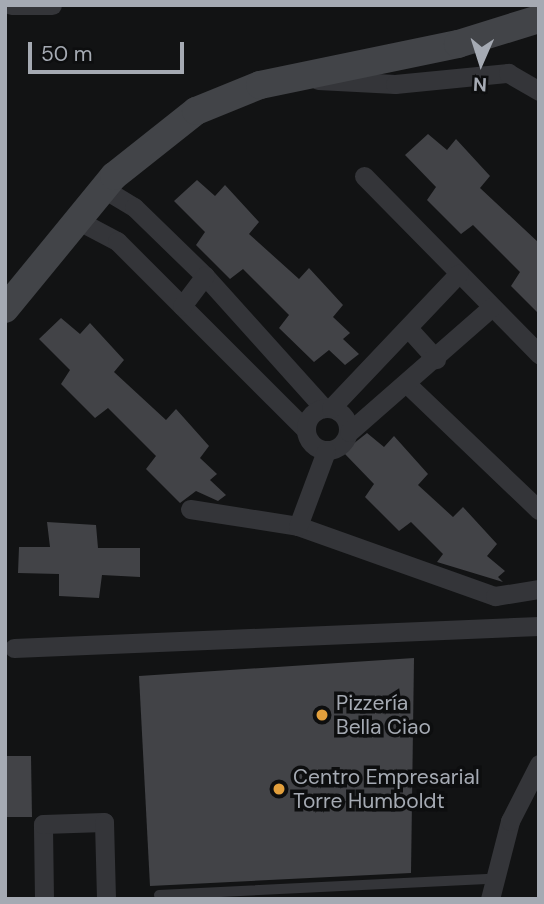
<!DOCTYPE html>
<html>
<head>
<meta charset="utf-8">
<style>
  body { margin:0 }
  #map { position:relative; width:544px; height:904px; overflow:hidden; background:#121314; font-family:"DM Sans",sans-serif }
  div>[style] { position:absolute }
  .building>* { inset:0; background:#424347 }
  .lane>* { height:10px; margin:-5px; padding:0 5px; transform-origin:5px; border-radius:5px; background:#343539 }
  .street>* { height:19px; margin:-9.5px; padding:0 9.5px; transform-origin:9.5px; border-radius:9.5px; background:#343539 }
  .street>.ring { margin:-9.5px; padding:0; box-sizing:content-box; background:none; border:19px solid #343539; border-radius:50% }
  .secondary>* { height:28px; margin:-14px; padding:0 14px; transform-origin:14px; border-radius:14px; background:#424448 }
  .dots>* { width:19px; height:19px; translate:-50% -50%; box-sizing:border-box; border:4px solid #0d0e0f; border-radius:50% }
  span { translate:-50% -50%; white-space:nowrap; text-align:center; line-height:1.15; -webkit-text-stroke:7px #0d0e0f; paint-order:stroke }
  .poi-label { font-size:21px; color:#a5aab3 }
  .left { translate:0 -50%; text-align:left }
  .frame { position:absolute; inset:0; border:7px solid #a5aab3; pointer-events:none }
  .north { position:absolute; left:446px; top:28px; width:70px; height:70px; -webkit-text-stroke:5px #0d0e0f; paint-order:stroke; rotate:183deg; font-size:19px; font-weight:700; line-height:28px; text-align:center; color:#a5aab3 }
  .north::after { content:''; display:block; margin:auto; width:24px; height:32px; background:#a5aab3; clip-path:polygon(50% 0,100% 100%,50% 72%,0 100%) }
  .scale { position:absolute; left:28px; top:42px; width:156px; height:32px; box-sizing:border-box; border:4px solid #a5aab3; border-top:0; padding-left:9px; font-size:21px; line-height:24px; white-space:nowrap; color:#a5aab3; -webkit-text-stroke:5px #0d0e0f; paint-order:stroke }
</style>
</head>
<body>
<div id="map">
  <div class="building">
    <div style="clip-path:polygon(428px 134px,447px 150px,456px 139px,490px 176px,480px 188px,539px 243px,539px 314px,511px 286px,520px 272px,473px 225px,461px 234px,427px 200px,436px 187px,405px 155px)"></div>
    <div style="clip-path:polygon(197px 180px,215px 196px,225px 185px,259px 222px,249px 234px,299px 279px,309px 268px,343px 305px,333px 317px,350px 333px,343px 339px,359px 354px,345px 365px,329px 350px,314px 362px,279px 328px,289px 315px,243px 269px,230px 279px,196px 245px,205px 232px,174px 201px)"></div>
    <div style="clip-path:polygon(61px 318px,80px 334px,90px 323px,124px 360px,114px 372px,166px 420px,176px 409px,209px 446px,200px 458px,217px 474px,210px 480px,226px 495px,218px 501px,196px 491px,180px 503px,146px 469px,156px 456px,108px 408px,95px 418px,61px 384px,70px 370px,39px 339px)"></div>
    <div style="clip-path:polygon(367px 433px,384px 447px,394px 436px,428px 474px,418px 485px,453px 517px,463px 507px,497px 544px,487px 556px,505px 571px,498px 577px,503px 582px,437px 562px,443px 554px,411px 522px,399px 531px,365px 497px,374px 484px,343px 452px)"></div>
    <div style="clip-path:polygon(47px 522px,96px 525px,98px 548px,140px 548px,140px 577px,102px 575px,99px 598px,59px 596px,59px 574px,18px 573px,19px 547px,50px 547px)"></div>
    <div style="clip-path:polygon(414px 658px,411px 873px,150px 886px,139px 676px)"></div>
    <div style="clip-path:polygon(5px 756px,31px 756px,32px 817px,5px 817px)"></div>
  </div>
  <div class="lane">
    <div style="left:159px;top:895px;width:333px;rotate:-2.8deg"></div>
  </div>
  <div class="street">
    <div style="left:11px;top:5px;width:41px"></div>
    <div style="left:318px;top:80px;width:77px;rotate:3deg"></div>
    <div style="left:395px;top:84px;width:114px;rotate:-5.6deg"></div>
    <div style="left:508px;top:73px;width:36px;rotate:30deg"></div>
    <div style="left:364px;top:176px;width:250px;rotate:45.5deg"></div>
    <div style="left:104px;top:189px;width:35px;rotate:31deg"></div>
    <div style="left:134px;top:207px;width:99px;rotate:44.2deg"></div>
    <div style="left:205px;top:276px;width:178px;rotate:48deg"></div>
    <div style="left:79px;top:221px;width:43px;rotate:27.8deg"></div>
    <div style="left:117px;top:241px;width:266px;rotate:45deg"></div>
    <div style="left:182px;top:306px;width:38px;rotate:-53deg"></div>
    <div style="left:408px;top:328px;width:42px;rotate:47.9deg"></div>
    <div style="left:408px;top:385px;width:181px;rotate:43.7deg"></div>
    <div class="ring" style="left:306px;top:408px;width:23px;height:23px"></div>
    <div style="left:331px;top:408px;width:185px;rotate:-46.5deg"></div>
    <div style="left:349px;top:432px;width:190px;rotate:-41.2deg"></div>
    <div style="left:190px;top:509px;width:109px;rotate:8.9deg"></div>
    <div style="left:298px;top:526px;width:209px;rotate:19.6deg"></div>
    <div style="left:495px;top:596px;width:45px;rotate:-9deg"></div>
    <div style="left:298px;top:526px;width:80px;rotate:-69.5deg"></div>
    <div style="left:14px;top:648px;width:525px;rotate:-2.4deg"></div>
    <div style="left:44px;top:899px;width:75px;rotate:-90.8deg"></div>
    <div style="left:43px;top:824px;width:61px;rotate:-1.9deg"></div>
    <div style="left:104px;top:822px;width:77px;rotate:88.5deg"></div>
    <div style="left:490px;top:899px;width:81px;rotate:-75.6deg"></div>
    <div style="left:510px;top:821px;width:64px;rotate:-63deg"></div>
  </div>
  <div class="secondary">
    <div style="left:5px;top:309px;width:172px;rotate:-50.7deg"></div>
    <div style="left:114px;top:176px;width:105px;rotate:-38.4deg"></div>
    <div style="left:196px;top:111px;width:69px;rotate:-22.1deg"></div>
    <div style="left:260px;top:85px;width:202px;rotate:-11.7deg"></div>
    <div style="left:458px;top:44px;width:85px;rotate:-17.2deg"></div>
  </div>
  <div class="dots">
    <div style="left:322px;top:715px;background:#e29f3c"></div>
    <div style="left:279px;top:789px;background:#e29f3c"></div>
  </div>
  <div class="poi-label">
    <span class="left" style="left:336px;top:715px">Pizzería<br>Bella Ciao</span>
    <span class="left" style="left:293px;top:789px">Centro Empresarial<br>Torre Humboldt</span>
  </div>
  <div class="frame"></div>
  <div class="north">N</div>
  <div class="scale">50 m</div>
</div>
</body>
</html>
